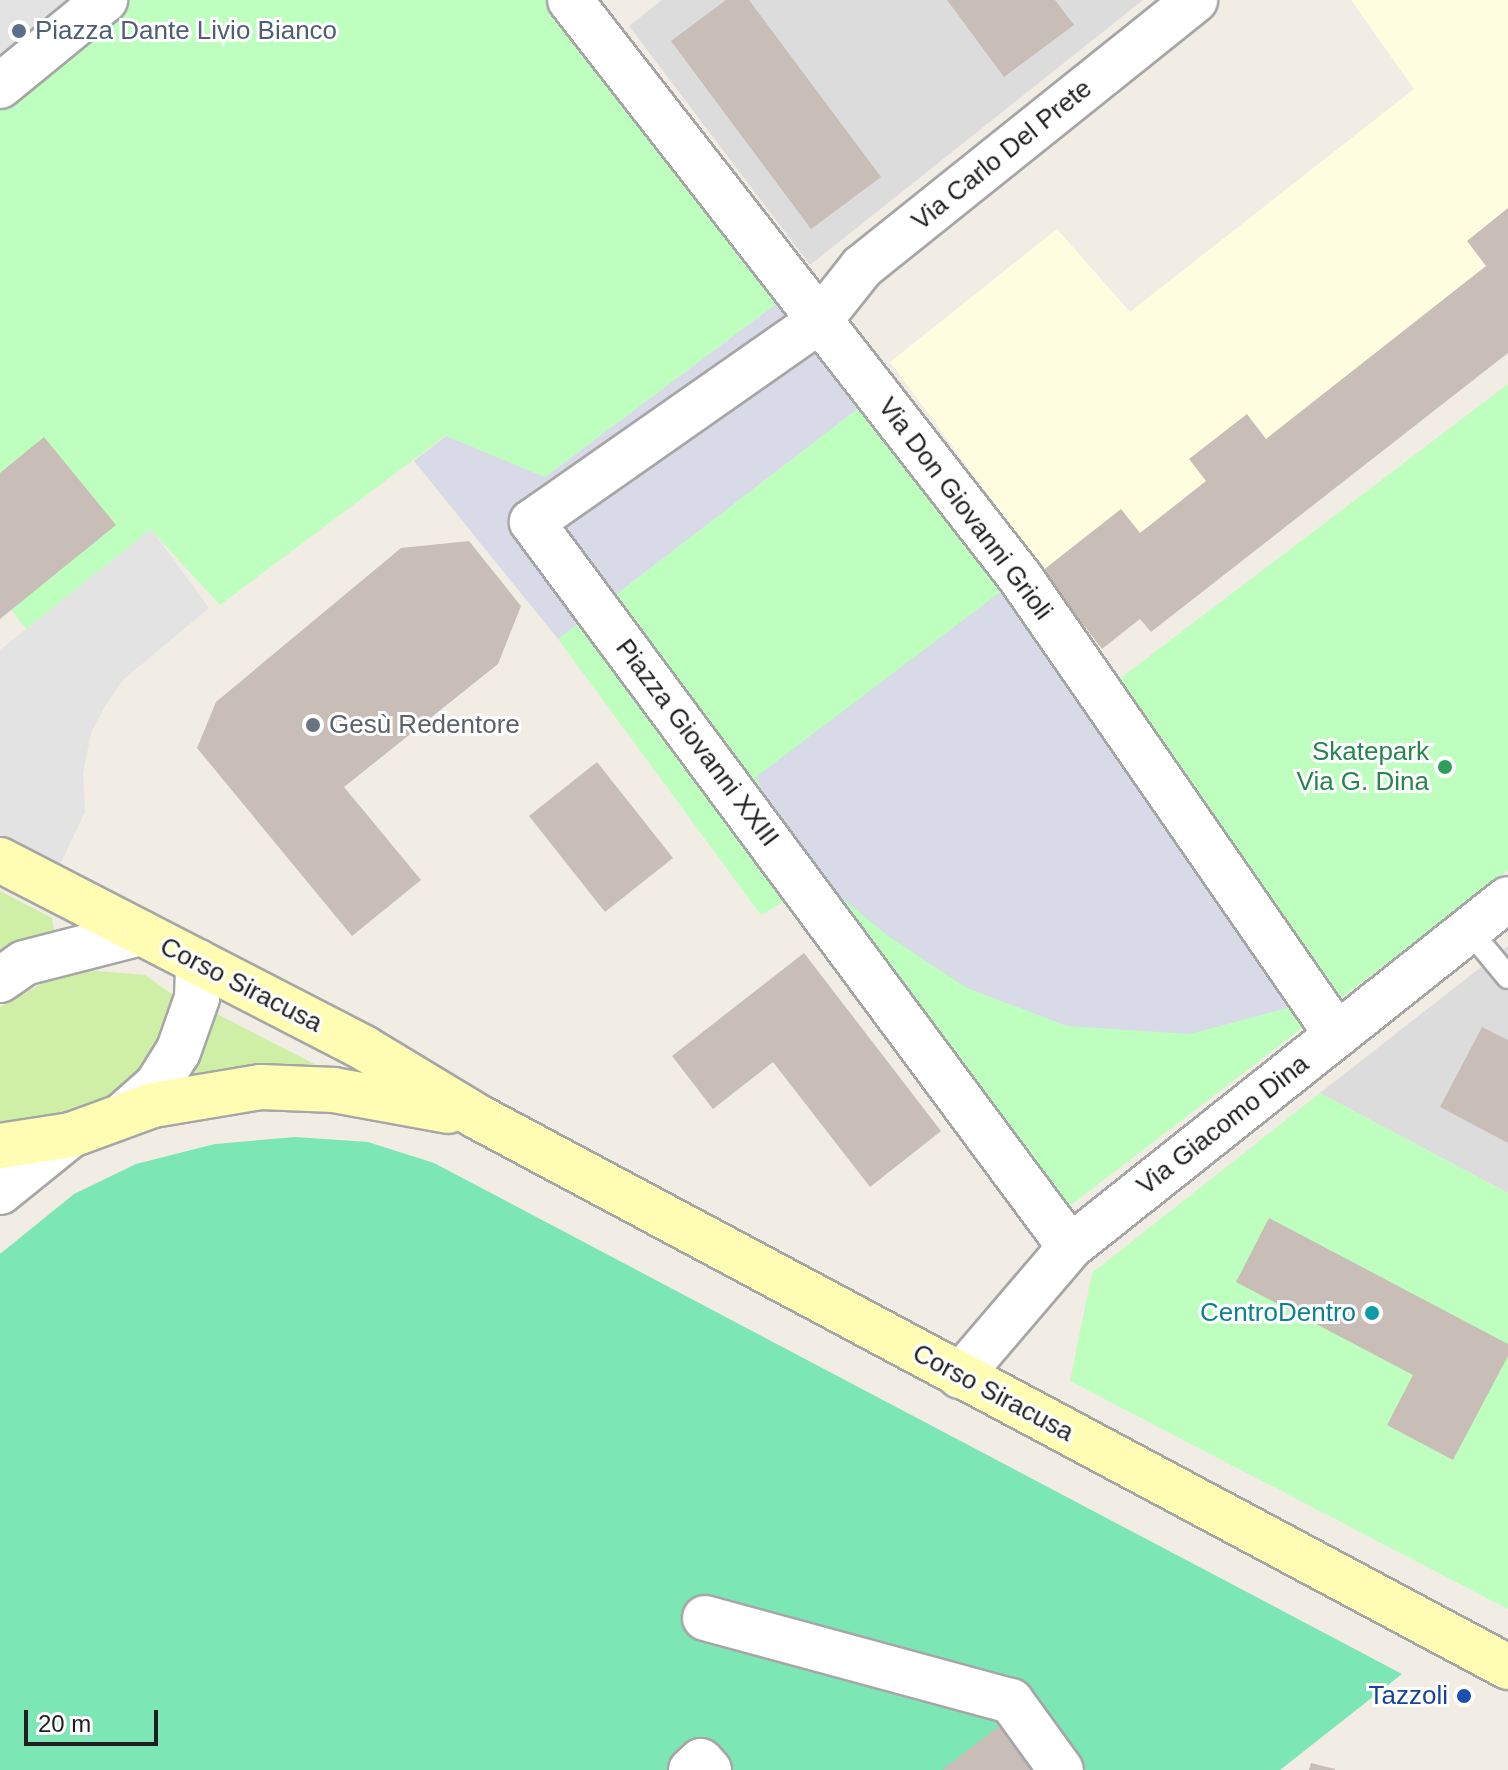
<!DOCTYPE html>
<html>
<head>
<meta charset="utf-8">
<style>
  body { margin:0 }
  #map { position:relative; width:1508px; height:1770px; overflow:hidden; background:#f1ece4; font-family:Helvetica,sans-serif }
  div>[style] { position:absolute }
  .residential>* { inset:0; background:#dddcdc }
  .education>* { inset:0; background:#fffddf }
  .grass>* { inset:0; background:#cfefa6 }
  .park>* { inset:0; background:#befebf }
  .pitch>* { inset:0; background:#7ce6b5 }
  .parking>* { inset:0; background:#e3e3e3 }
  .plaza>* { inset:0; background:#d9dae7 }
  .building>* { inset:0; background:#c9bdb7 }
  .roads { filter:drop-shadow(2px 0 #a6a6a6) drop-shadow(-2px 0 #a6a6a6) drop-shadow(0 2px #a6a6a6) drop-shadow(0 -2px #a6a6a6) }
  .lane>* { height:22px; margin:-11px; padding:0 11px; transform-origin:11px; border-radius:11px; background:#fff }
  .street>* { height:44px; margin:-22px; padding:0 22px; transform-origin:22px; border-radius:22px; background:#fff }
  .secondary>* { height:44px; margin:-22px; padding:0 22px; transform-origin:22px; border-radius:22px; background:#fffdb4 }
  .dots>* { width:22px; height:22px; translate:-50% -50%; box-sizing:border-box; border:4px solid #fff; border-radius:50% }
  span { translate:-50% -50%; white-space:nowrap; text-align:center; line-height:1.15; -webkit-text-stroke:6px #fff; paint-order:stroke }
  .service-label { font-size:26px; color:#4e5e75 }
  .left { translate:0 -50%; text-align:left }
  .street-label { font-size:26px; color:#1f1f1f }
  .worship-label { font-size:26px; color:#5b616d }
  .leisure-label { font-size:26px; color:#27864d }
  .right { translate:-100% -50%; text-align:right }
  .culture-label { font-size:26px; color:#0d838f }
  .transit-label { font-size:26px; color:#164399 }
  .scale { position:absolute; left:24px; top:1710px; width:134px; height:36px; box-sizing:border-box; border:4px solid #1f1f1f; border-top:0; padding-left:10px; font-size:24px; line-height:28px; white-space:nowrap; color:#1f1f1f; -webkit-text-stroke:6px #fff; paint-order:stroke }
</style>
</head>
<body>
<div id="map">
  <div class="residential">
    <div style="clip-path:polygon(662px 0,1143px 0,810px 265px,629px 26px)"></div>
    <div style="clip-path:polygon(1508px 946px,1508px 1193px,1320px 1093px)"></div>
  </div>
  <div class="education">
    <div style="clip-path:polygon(1351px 0,1508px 0,1508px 353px,1151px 632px,1140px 619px,1102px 649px,890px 362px,1057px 229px,1130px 312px,1414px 89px)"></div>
  </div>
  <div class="grass">
    <div style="clip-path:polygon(0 891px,52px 918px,55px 936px,0 962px)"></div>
    <div style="clip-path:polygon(86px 970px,145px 975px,173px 995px,177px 1006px,143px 1075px,91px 1113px,26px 1124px,0 1122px,0 1007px,55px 976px)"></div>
    <div style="clip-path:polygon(213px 1012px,326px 1070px,186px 1081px)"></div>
  </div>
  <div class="park">
    <div style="clip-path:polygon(105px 0,570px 0,796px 289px,545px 477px,445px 436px,220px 605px,151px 530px,26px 629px,0 594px,0 86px)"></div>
    <div style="clip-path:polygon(1508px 384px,1508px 870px,1041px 1228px,791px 897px,761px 915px,558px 639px,877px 394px,1118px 680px)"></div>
    <div style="clip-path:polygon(1320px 1093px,1508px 1193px,1508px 1609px,1070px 1381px,1092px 1273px)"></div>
  </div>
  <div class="pitch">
    <div style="clip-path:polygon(295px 1137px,368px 1142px,434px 1163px,1402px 1674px,1280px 1770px,0 1770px,0 1254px,74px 1194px,136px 1164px,215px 1144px)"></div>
  </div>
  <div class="parking">
    <div style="clip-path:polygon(0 0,77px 0,0 62px)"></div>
    <div style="clip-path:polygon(151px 529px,209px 608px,123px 680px,105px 706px,91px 733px,83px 773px,85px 812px,58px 869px,0 838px,0 650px)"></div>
  </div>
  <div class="plaza">
    <div style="clip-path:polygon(796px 289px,877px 394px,558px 639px,414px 461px,446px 436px,545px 477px)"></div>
    <div style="clip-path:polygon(1020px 577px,1313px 1001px,1190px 1034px,1067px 1026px,967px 988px,888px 936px,819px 879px,779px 828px,756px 777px)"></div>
  </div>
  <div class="building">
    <div style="clip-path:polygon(726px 0,749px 0,881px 177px,811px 229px,671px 41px)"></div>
    <div style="clip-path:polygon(947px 0,1055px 0,1074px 25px,1004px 77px)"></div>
    <div style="clip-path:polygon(1508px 208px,1508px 353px,1151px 632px,1140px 619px,1102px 649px,1042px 571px,1121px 509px,1140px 533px,1206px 481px,1189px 459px,1247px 414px,1266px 439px,1486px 266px,1467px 241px)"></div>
    <div style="clip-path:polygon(44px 437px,116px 525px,0 619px,0 473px)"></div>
    <div style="clip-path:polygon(469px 541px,521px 606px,498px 664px,344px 787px,421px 880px,352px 936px,197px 748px,216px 702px,401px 548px)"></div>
    <div style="clip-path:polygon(597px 762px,673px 858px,605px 912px,529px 816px)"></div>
    <div style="clip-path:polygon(804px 953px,941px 1131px,870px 1187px,773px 1062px,713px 1109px,672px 1056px)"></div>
    <div style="clip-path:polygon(1482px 1027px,1508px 1040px,1508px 1143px,1440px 1107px)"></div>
    <div style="clip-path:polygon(1269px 1218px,1508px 1344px,1508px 1356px,1453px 1460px,1387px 1425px,1413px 1375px,1236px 1282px)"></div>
    <div style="clip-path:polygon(1003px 1723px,1039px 1770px,942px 1770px)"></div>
    <div style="clip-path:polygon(1311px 1763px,1335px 1769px,1335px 1770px,1309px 1770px)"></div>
  </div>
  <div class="roads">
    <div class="lane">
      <div style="left:1469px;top:930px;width:61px;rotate:50.3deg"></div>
    </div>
    <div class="street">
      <div style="left:570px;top:0;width:732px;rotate:52.05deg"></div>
      <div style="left:1020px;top:577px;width:557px;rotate:55.31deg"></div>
      <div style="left:0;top:86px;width:136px;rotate:-39.3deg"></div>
      <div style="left:0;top:980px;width:29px;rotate:-35deg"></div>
      <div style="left:24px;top:963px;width:121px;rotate:-14.4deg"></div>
      <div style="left:123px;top:1115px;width:45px;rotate:-41.4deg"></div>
      <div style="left:157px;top:1085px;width:39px;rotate:-58deg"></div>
      <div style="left:178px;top:1052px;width:57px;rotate:-70.6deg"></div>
      <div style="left:197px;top:998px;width:36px;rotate:-88deg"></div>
      <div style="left:0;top:1192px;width:91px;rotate:-38.8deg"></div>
      <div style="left:1070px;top:1247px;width:903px;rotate:-126.58deg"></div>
      <div style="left:532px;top:522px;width:352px;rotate:-35deg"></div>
      <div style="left:820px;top:320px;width:68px;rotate:-51.6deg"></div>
      <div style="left:862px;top:267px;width:427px;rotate:-38.7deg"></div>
      <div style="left:960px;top:1376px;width:170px;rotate:-49.5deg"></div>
      <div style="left:1070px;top:1247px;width:559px;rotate:-38.47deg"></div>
      <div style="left:705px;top:1618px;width:317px;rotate:15.2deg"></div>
      <div style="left:1011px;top:1701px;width:85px;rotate:54.1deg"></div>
      <div style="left:691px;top:1770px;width:13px;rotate:-42deg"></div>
      <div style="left:701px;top:1761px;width:12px;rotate:48deg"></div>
    </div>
    <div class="secondary">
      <div style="left:0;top:860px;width:410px;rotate:27.3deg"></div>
      <div style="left:364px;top:1048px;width:133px;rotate:31.2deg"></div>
      <div style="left:478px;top:1117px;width:1168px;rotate:28.1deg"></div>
      <div style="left:0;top:1146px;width:72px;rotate:-8.8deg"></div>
      <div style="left:71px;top:1135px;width:87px;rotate:-20.1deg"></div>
      <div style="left:153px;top:1105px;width:109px;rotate:-9.5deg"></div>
      <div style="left:261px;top:1087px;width:73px;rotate:2.4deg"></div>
      <div style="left:334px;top:1090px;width:116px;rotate:10.4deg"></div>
    </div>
  </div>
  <div class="dots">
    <div style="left:19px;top:31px;background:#5c6f8a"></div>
    <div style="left:313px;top:725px;background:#6b7280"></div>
    <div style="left:1445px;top:767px;background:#2e9e5b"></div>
    <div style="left:1372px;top:1313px;background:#0f9aa8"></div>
    <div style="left:1464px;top:1696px;background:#1a4fb4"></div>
  </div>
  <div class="service-label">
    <span class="left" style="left:35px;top:31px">Piazza Dante Livio Bianco</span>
  </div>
  <div class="street-label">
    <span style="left:1002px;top:155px;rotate:-39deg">Via Carlo Del Prete</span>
    <span style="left:965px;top:509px;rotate:53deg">Via Don Giovanni Grioli</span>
    <span style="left:697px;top:743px;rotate:53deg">Piazza Giovanni XXIII</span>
    <span style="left:241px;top:985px;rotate:27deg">Corso Siracusa</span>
    <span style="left:1223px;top:1125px;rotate:-38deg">Via Giacomo Dina</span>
    <span style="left:993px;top:1393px;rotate:28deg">Corso Siracusa</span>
  </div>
  <div class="worship-label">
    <span class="left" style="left:329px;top:725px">Gesù Redentore</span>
  </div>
  <div class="leisure-label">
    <span class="right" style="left:1429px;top:767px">Skatepark<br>Via G. Dina</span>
  </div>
  <div class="culture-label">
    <span class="right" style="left:1356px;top:1313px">CentroDentro</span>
  </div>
  <div class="transit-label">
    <span class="right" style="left:1448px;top:1696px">Tazzoli</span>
  </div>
  <div class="scale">20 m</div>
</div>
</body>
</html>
